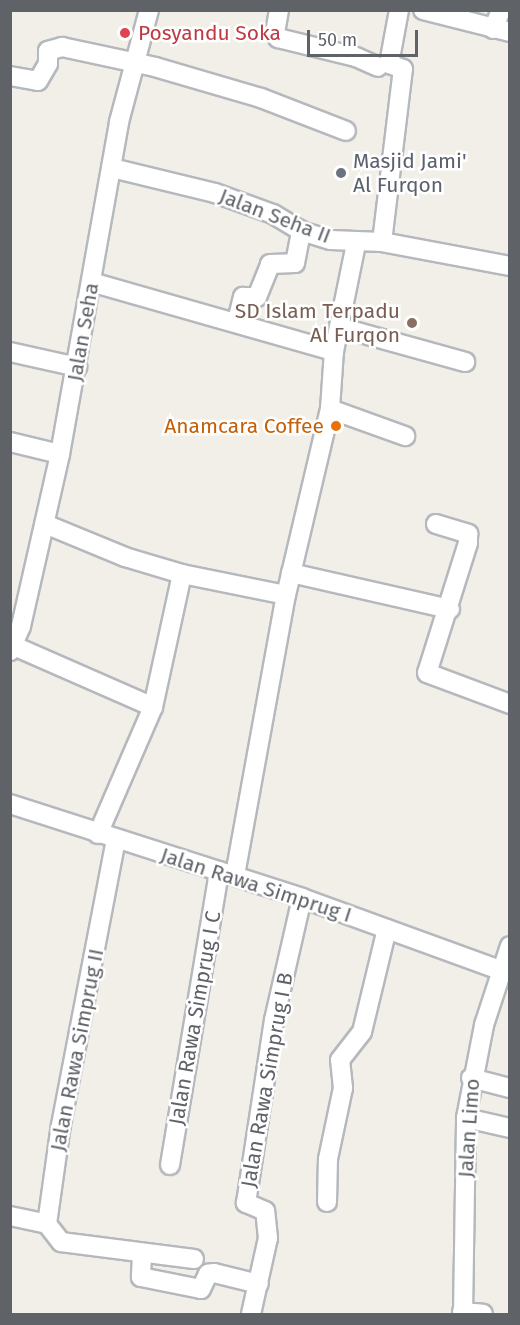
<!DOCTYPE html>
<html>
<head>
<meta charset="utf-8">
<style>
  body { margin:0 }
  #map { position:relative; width:520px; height:1325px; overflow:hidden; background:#f1efe8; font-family:"Fira Sans",sans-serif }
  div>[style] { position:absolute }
  .roads { filter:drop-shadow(2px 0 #b5b8bc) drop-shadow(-2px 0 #b5b8bc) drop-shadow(0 2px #b5b8bc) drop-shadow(0 -2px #b5b8bc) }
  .minor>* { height:18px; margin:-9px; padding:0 9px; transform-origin:9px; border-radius:9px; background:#fff }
  .dots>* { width:16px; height:16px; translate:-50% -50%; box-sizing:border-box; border:3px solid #fff; border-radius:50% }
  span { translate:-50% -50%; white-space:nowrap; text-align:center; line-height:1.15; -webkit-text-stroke:5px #fff; paint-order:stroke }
  .health-label { font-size:21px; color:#be3a42 }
  .left { translate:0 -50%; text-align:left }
  .worship-label { font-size:21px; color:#5b616d }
  .street-label { font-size:21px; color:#5f6368 }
  .education-label { font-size:21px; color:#785e54 }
  .right { translate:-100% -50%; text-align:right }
  .food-label { font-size:21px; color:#c56008 }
  .frame { position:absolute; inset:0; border:12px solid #5f6368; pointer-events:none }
  .scale { position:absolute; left:307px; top:30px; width:111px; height:27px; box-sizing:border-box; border:3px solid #5f6368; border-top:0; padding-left:8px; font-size:18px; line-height:21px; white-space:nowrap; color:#5f6368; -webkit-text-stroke:4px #fff; paint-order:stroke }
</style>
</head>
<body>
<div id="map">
  <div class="roads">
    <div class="minor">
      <div style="left:279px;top:10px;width:23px;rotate:100deg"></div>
      <div style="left:275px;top:33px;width:6px;rotate:59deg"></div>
      <div style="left:278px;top:38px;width:80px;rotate:13.7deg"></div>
      <div style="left:356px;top:57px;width:24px;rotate:24deg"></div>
      <div style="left:423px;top:10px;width:90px;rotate:14.2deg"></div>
      <div style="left:493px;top:29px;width:21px;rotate:-67deg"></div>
      <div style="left:10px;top:76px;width:28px;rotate:10deg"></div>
      <div style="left:38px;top:81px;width:20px;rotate:-60deg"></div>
      <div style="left:48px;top:64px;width:13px;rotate:-90deg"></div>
      <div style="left:48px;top:51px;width:15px;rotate:-16deg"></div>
      <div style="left:62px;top:47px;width:95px;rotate:12.1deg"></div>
      <div style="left:155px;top:67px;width:110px;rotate:16.3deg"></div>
      <div style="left:261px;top:98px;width:91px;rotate:21.2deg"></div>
      <div style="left:112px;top:168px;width:106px;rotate:13.6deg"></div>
      <div style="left:215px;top:193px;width:62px;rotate:19.9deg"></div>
      <div style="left:273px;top:214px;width:33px;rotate:31deg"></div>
      <div style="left:301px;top:231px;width:31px;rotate:17deg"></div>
      <div style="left:331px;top:240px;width:51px;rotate:2.2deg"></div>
      <div style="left:382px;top:242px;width:130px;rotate:10.6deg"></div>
      <div style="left:382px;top:242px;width:174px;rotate:-83.1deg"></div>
      <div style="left:403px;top:69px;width:15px;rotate:-160deg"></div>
      <div style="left:389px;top:64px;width:55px;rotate:-79.5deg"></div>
      <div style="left:91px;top:282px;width:253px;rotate:15.9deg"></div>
      <div style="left:237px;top:321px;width:25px;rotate:-76deg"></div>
      <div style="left:243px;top:297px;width:14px"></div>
      <div style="left:257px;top:297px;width:35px;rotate:-68deg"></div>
      <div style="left:270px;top:264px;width:25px;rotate:-2deg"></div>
      <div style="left:295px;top:263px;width:33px;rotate:-79deg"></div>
      <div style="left:339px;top:327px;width:131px;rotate:15.5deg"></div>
      <div style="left:10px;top:352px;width:69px;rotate:12.6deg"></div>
      <div style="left:330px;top:409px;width:80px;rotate:19.8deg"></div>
      <div style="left:10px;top:442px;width:51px;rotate:13.5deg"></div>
      <div style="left:45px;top:524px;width:87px;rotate:22.4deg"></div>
      <div style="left:125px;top:557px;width:59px;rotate:16.6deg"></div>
      <div style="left:182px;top:574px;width:106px;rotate:11.4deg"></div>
      <div style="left:436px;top:524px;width:34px;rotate:17deg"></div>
      <div style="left:468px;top:534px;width:9px;rotate:90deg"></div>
      <div style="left:468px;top:543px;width:136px;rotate:107.5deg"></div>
      <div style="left:427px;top:673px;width:89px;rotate:20.5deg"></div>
      <div style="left:291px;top:573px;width:163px;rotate:12.8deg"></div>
      <div style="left:14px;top:646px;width:152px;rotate:23.7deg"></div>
      <div style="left:10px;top:651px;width:27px;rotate:-66deg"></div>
      <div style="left:21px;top:626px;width:176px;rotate:-77.2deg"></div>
      <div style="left:60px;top:454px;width:337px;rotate:-79.9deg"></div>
      <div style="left:119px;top:122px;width:116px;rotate:-75deg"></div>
      <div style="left:10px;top:804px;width:307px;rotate:17.8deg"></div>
      <div style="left:302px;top:898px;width:211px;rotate:20deg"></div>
      <div style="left:98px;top:834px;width:138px;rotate:-66.6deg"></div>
      <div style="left:153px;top:707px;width:136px;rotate:-77.7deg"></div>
      <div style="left:235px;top:875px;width:285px;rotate:-79.7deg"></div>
      <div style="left:286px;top:595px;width:191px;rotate:-76.7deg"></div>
      <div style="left:330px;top:409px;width:58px;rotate:-86.1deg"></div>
      <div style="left:334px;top:351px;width:109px;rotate:-78.4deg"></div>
      <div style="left:471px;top:1078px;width:40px;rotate:14.4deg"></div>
      <div style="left:466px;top:1118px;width:45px;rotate:12.8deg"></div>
      <div style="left:170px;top:1165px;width:298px;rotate:-80.5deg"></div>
      <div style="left:327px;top:1202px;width:43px;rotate:-88.7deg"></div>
      <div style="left:328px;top:1159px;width:73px;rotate:-78.1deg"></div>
      <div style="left:343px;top:1088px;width:28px;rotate:-96deg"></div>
      <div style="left:340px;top:1060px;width:36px;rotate:-52deg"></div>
      <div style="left:362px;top:1032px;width:106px;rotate:-76.4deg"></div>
      <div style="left:10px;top:1216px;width:38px;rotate:12deg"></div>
      <div style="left:47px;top:1224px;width:100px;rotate:-82deg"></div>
      <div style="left:61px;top:1125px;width:290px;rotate:-79.1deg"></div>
      <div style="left:47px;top:1224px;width:23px;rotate:52deg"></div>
      <div style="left:61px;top:1242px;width:134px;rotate:7.3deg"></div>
      <div style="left:142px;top:1255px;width:22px;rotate:93deg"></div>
      <div style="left:141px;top:1277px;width:61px;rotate:11.3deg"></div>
      <div style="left:201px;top:1289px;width:17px;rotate:-65deg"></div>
      <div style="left:208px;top:1274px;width:6px;rotate:-9deg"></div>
      <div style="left:214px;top:1273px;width:46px;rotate:13.7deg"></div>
      <div style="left:462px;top:1312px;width:21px;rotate:5deg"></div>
      <div style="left:251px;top:1314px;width:78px;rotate:-77.4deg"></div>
      <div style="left:268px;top:1238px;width:27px;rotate:-96deg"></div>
      <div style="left:265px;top:1211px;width:21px;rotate:-157deg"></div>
      <div style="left:246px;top:1203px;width:185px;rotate:-81.3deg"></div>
      <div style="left:274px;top:1020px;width:125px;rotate:-77.1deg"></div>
      <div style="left:463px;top:1314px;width:196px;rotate:-89.1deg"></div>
      <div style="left:466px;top:1118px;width:95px;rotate:-79deg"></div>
      <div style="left:484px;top:1025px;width:83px;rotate:-71.8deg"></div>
    </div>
  </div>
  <div class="dots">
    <div style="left:125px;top:33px;background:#e0444e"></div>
    <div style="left:341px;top:173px;background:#6b7280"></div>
    <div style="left:412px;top:323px;background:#8d6e63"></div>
    <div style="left:336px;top:426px;background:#e8710a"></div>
  </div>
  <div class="health-label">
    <span class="left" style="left:138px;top:33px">Posyandu Soka</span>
  </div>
  <div class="worship-label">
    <span class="left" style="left:353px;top:173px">Masjid Jami'<br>Al Furqon</span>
  </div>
  <div class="street-label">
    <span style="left:275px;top:216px;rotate:21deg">Jalan Seha II</span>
    <span style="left:83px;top:332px;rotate:-80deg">Jalan Seha</span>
    <span style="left:256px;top:885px;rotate:18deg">Jalan Rawa Simprug I</span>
    <span style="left:195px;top:1018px;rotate:-80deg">Jalan Rawa Simprug I C</span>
    <span style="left:77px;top:1050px;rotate:-79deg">Jalan Rawa Simprug II</span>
    <span style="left:267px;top:1080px;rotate:-80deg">Jalan Rawa Simprug I B</span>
    <span style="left:469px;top:1128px;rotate:-86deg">Jalan Limo</span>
  </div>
  <div class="education-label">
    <span class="right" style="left:400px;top:323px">SD Islam Terpadu<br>Al Furqon</span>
  </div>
  <div class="food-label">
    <span class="right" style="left:324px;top:426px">Anamcara Coffee</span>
  </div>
  <div class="frame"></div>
  <div class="scale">50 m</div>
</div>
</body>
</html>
